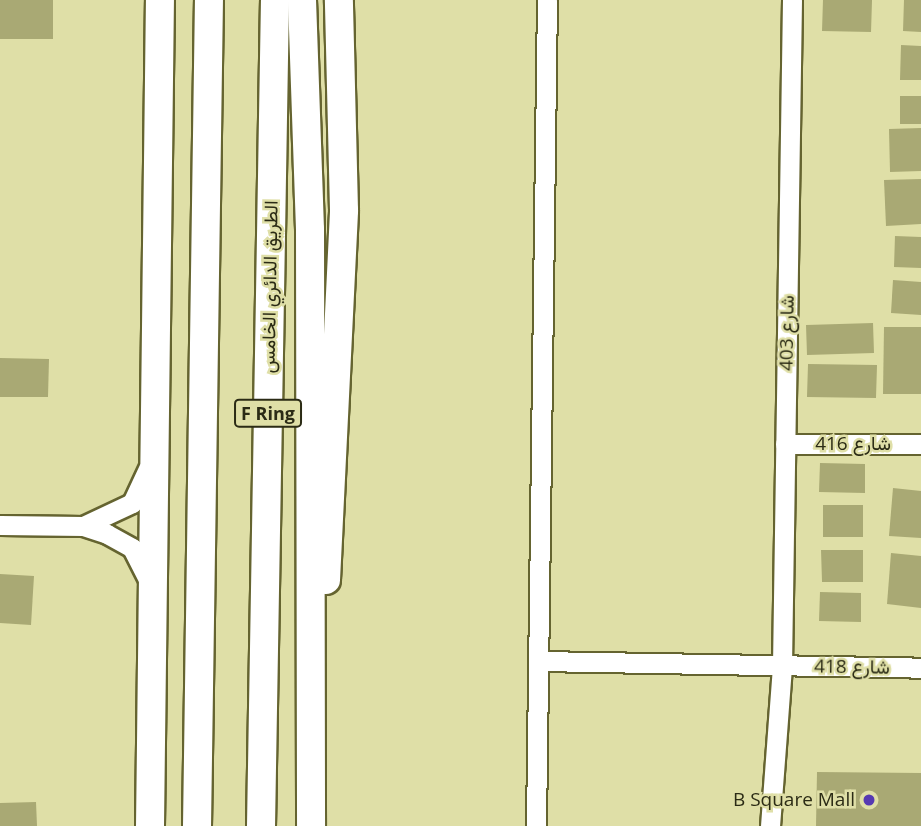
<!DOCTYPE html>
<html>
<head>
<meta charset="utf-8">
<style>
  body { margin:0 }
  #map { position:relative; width:921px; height:826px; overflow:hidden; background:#dfdfa7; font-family:"Open Sans",Vazirmatn,sans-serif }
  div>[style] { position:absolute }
  .building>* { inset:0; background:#a9a974 }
  .roads { filter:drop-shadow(2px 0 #656430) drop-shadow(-2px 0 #656430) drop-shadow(0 2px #656430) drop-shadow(0 -2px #656430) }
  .minor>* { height:19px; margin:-9.5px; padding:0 9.5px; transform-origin:9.5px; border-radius:9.5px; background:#fff }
  .highway>* { height:28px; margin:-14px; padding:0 14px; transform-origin:14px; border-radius:14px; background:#fff }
  .dots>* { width:19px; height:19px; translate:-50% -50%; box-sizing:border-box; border:4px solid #dfdfa7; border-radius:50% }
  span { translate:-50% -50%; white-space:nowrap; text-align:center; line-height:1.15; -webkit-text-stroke:5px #dfdfa7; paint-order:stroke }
  .shield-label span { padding:2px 5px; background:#dfdfa7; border:2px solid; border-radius:5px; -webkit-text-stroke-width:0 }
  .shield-label { font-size:18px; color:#2b2b15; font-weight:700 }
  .street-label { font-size:19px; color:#2b2b15 }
  .poi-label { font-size:19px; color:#2b2b15 }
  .right { translate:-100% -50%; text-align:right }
</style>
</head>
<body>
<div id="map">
  <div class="building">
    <div style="clip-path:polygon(0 0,53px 0,53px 39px,0 39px)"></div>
    <div style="clip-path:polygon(823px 0,872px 0,871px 32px,822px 31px)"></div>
    <div style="clip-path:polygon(904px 0,921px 0,921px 32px,903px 31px)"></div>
    <div style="clip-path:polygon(901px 45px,921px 46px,921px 80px,900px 80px)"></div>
    <div style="clip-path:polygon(900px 96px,921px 96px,921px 124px,900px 124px)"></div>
    <div style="clip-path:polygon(921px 128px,921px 171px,890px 172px,889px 129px)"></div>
    <div style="clip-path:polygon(921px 179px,921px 224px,886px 226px,884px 180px)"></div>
    <div style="clip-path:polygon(895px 236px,921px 237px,921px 268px,894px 267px)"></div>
    <div style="clip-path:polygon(893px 280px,921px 282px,921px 315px,891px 313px)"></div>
    <div style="clip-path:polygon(873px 323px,874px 353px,807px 355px,806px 325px)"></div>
    <div style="clip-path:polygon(884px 327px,921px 327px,921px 394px,883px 394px)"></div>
    <div style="clip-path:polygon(0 358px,49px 359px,48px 397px,0 397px)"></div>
    <div style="clip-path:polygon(808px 364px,877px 365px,876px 398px,807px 397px)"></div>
    <div style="clip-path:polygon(820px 463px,865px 464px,865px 493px,819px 492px)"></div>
    <div style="clip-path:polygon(893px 488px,921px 491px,921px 538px,889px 536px)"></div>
    <div style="clip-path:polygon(823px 505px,863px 505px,863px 537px,823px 537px)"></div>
    <div style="clip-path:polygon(821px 550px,863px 550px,863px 582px,822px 582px)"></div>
    <div style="clip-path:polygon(891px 553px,921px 556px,921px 608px,887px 604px)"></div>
    <div style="clip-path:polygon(0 574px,34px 576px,31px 625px,0 623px)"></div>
    <div style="clip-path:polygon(820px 592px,861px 593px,861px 622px,819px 621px)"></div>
    <div style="clip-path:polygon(817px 772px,921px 773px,921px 826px,816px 826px)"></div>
    <div style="clip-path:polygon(36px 802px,37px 826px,0 826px,0 803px)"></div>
  </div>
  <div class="roads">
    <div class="minor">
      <div style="left:785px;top:444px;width:136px"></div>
      <div style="left:0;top:525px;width:83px;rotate:0.7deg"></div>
      <div style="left:83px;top:526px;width:25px;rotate:18deg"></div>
      <div style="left:107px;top:534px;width:29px;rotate:29deg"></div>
      <div style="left:132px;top:548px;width:37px;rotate:63deg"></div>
      <div style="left:83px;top:526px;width:54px;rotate:-25.1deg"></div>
      <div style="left:132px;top:503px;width:38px;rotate:-65deg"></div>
      <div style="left:538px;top:661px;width:383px;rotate:1deg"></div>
      <div style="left:536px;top:826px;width:826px;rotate:-89.24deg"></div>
      <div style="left:770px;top:826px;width:160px;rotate:-85.7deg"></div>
      <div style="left:782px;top:666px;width:666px;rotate:-89.14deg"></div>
    </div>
    <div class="highway">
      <div style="left:302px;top:0;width:230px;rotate:88deg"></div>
      <div style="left:310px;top:230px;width:596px;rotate:89.9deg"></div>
      <div style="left:326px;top:580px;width:370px;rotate:-87.2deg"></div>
      <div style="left:344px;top:210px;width:210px;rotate:-91.4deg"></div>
      <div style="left:150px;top:826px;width:826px;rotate:-89.31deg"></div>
      <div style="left:197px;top:826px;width:826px;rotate:-89.17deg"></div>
      <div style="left:261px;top:826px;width:826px;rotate:-89.03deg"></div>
    </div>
  </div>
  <div class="dots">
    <div style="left:869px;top:800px;background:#563ab2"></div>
  </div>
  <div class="shield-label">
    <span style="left:268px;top:413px">F Ring</span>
  </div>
  <div class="street-label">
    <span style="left:270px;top:287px;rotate:-89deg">الطريق الدائري الخامس</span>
    <span style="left:787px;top:333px;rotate:-89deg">شارع 403</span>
    <span style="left:853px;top:444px">شارع 416</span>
    <span style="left:852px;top:667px;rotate:1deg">شارع 418</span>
  </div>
  <div class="poi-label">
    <span class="right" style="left:855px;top:800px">B Square Mall</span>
  </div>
</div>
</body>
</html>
